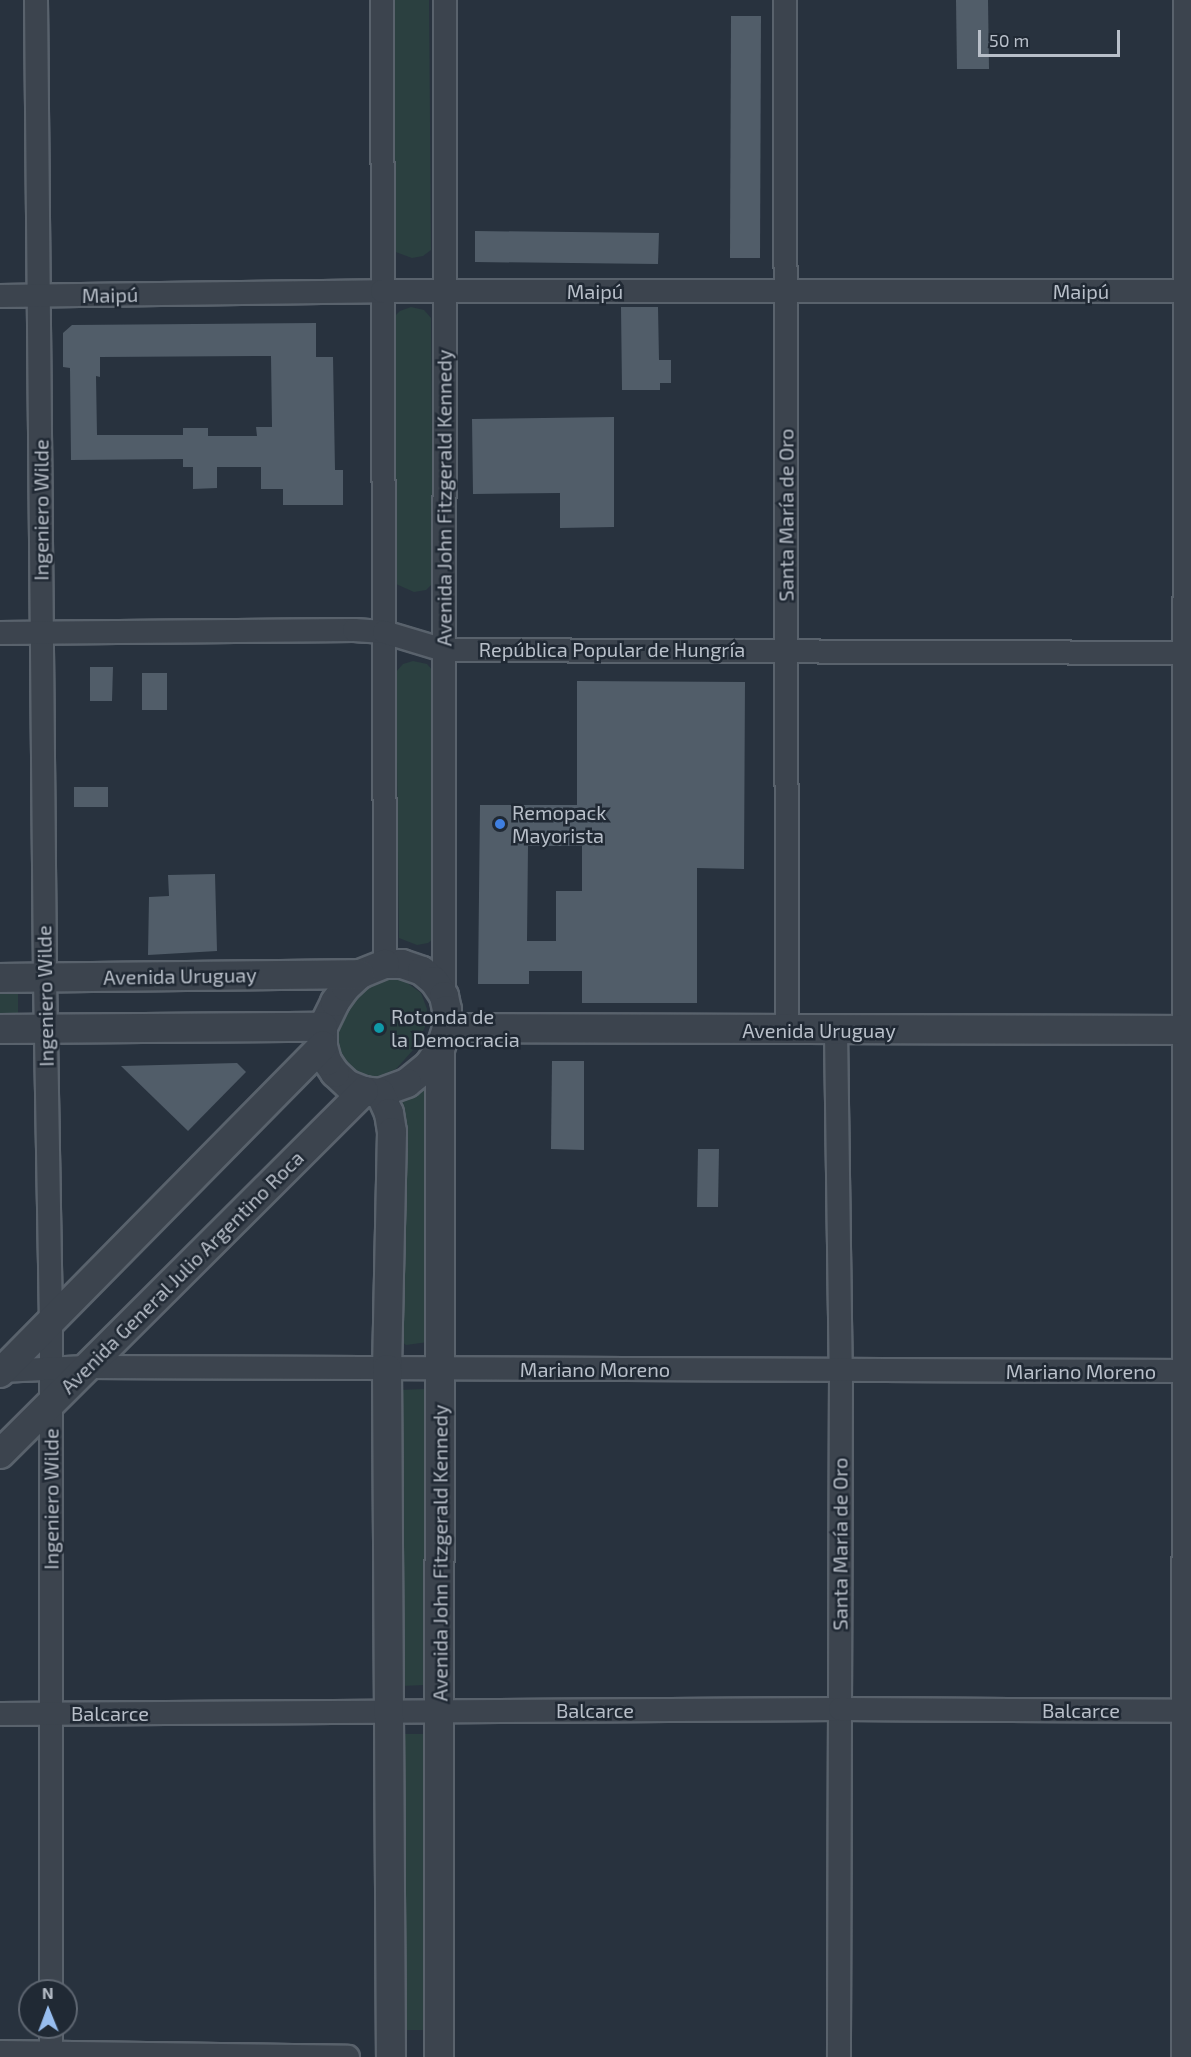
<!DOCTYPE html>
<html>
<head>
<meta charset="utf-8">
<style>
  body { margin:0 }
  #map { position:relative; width:1191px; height:2057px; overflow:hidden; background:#28323e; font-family:"Exo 2",sans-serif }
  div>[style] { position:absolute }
  .green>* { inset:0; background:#2b4040 }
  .building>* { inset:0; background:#515d69 }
  .roads { filter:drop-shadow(2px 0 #59626c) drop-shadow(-2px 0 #59626c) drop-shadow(0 2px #59626c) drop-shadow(0 -2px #59626c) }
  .minor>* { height:22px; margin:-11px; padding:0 11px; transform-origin:11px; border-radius:11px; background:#3c444e }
  .tertiary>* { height:28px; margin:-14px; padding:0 14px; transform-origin:14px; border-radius:14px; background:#3c444e }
  .dots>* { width:16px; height:16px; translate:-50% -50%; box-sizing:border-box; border:3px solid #202934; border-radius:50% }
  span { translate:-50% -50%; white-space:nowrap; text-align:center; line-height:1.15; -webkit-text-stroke:5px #202934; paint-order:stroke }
  .street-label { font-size:20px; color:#b8bfc9 }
  .poi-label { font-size:20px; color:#b8bfc9 }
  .left { translate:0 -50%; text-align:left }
  .north { position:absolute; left:18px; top:1979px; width:60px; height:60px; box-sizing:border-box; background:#202934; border:2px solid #5d6570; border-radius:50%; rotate:359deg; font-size:16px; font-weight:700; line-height:24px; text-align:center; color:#b8bfc9 }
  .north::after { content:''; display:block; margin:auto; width:21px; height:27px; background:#97bdef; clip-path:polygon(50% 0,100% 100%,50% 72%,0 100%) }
  .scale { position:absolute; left:978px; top:30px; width:142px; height:27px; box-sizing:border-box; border:3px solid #b8bfc9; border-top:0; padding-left:8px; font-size:18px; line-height:21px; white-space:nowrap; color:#b8bfc9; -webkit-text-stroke:4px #202934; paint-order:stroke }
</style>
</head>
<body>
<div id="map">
  <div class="green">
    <div style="clip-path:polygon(391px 0,429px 0,431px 250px,423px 256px,412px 258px,393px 251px)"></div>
    <div style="clip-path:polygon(411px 307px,424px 310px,431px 318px,433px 583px,426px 590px,414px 592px,396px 584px,393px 318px,400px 311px)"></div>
    <div style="clip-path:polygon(413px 661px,427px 664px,434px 672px,436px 937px,428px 943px,417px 945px,399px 938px,396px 672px,403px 664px)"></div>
    <div style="clip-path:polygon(391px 977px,406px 982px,421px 993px,427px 1009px,425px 1027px,413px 1050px,396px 1069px,379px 1076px,360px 1076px,343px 1065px,336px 1041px,337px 1030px,356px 996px,373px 981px)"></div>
    <div style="clip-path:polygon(0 986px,18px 992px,18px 1013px,14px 1016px,0 1016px)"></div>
    <div style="clip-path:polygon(427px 1082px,428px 1342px,406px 1345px,398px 1339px,396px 1099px)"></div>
    <div style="clip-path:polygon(425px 1389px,428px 1395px,427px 1679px,425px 1685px,401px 1686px,400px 1390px)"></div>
    <div style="clip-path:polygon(403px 1734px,427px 1734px,427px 2030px,404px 2030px)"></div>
  </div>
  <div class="building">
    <div style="clip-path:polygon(956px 0,988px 0,989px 69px,957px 69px)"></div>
    <div style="clip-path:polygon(731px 16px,761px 16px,760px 258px,730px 258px)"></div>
    <div style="clip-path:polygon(475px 231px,659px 233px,658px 264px,475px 262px)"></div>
    <div style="clip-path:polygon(621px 307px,658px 307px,659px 360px,671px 360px,671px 383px,660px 383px,660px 390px,622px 390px)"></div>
    <div style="clip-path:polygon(evenodd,316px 323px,316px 357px,333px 357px,335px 470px,343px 470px,343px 505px,283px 505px,283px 489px,261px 489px,261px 467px,217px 467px,217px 488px,193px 489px,193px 467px,183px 467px,183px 459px,71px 460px,70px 368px,63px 367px,63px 333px,72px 325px,316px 323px,271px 356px,272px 427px,256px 427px,257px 436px,208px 436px,208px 428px,183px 428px,183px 435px,97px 435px,96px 376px,100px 377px,100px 357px,271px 356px)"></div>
    <div style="clip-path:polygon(614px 417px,614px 527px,560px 528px,560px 493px,473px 494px,472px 419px)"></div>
    <div style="clip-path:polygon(90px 667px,113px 667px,112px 701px,90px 701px)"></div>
    <div style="clip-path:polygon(142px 673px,167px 673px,167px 710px,142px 710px)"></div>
    <div style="clip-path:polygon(evenodd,577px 681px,745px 682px,744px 869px,697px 868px,697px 1003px,582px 1003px,582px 971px,529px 971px,529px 984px,478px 984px,480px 805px,577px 805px,577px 681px,528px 846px,582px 846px,582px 891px,556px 891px,556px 941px,527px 941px,528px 846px)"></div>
    <div style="clip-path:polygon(74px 787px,108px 787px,108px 807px,74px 807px)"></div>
    <div style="clip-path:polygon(215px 874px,217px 951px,148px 955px,149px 897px,169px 896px,168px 875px)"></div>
    <div style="clip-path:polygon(552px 1061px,584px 1061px,584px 1150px,551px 1149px)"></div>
    <div style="clip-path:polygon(237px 1063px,246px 1072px,188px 1131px,121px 1066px)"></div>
    <div style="clip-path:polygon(698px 1149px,719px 1149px,718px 1207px,697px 1207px)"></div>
  </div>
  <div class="roads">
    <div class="minor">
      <div style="left:36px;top:0;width:978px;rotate:89.47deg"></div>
      <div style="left:45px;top:978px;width:343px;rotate:89deg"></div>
      <div style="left:51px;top:1321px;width:670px;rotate:90deg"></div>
      <div style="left:382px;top:0;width:964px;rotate:89.82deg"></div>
      <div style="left:785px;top:0;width:1030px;rotate:89.89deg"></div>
      <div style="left:0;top:296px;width:382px;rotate:-0.7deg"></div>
      <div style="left:382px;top:291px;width:809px"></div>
      <div style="left:0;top:633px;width:354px;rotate:-0.5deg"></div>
      <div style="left:354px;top:630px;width:30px;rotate:4deg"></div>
      <div style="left:384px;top:632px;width:63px;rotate:16.7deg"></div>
      <div style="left:444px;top:650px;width:747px;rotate:0.23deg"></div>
      <div style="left:444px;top:996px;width:996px;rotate:-89.94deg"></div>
      <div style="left:836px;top:1031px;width:340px;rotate:89.2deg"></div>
      <div style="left:841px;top:1371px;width:686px;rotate:90.17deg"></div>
      <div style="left:0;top:1371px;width:87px;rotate:-2.6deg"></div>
      <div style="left:87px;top:1367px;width:1104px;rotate:0.21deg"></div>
      <div style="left:0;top:1714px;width:840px;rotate:-0.34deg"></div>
      <div style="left:840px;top:1709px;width:351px;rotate:0.3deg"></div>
      <div style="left:0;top:2052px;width:348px;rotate:0.8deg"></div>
      <div style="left:51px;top:2057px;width:30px;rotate:-90deg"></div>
      <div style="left:1183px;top:2057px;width:2057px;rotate:-89.94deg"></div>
    </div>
    <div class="tertiary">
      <div style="left:385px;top:964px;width:17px"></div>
      <div style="left:402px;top:964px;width:21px;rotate:19deg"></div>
      <div style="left:422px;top:971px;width:16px;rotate:40deg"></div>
      <div style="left:434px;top:981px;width:18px;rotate:56deg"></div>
      <div style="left:444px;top:996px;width:14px;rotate:78deg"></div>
      <div style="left:447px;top:1010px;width:18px;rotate:90deg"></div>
      <div style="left:447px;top:1028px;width:22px;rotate:108deg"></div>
      <div style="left:440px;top:1049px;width:19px;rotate:125deg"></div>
      <div style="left:429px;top:1065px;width:28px;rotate:141deg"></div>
      <div style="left:407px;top:1083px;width:29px;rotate:160deg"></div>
      <div style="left:380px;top:1093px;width:16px;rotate:-173deg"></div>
      <div style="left:364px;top:1091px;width:17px;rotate:-159deg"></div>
      <div style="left:348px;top:1085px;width:18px;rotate:-137deg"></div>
      <div style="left:335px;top:1073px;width:14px;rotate:-124deg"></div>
      <div style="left:327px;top:1061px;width:16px;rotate:-105deg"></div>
      <div style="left:323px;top:1046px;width:19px;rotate:-90deg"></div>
      <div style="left:323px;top:1027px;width:28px;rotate:-64deg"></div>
      <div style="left:335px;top:1002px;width:19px;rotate:-54deg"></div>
      <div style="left:346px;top:987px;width:19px;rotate:-43deg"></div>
      <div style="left:360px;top:974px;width:27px;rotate:-22deg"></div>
      <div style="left:0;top:978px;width:360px;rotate:-0.6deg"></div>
      <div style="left:447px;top:1028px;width:744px;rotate:0.15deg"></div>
      <div style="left:0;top:1029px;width:323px;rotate:-0.4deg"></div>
      <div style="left:380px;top:1093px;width:22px;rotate:66deg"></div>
      <div style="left:389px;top:1113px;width:19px;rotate:81deg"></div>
      <div style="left:392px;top:1132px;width:237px;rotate:91.2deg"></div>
      <div style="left:387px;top:1369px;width:688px;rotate:89.67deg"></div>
      <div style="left:0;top:1373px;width:460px;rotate:-45.4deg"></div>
      <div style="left:0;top:1454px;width:514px;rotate:-44.92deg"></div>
      <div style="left:439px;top:2057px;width:1008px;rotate:-89.94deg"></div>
    </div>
  </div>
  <div class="dots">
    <div style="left:500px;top:824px;background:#3f7fe0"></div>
    <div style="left:379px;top:1028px;background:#0f9aa8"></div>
  </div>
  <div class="street-label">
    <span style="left:595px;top:291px">Maipú</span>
    <span style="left:1081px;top:291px">Maipú</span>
    <span style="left:110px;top:295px;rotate:-1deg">Maipú</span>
    <span style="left:444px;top:498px;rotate:-90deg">Avenida John Fitzgerald Kennedy</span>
    <span style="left:41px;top:510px;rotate:-90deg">Ingeniero Wilde</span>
    <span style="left:786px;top:515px;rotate:-90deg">Santa María de Oro</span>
    <span style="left:612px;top:649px">República Popular de Hungría</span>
    <span style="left:180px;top:976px;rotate:-1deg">Avenida Uruguay</span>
    <span style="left:45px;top:996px;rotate:-91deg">Ingeniero Wilde</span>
    <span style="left:819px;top:1030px">Avenida Uruguay</span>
    <span style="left:182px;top:1272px;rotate:-45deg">Avenida General Julio Argentino Roca</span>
    <span style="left:595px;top:1369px">Mariano Moreno</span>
    <span style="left:1081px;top:1371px">Mariano Moreno</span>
    <span style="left:51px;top:1499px;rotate:-90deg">Ingeniero Wilde</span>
    <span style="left:840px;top:1544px;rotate:-90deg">Santa María de Oro</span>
    <span style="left:440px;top:1553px;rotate:-90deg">Avenida John Fitzgerald Kennedy</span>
    <span style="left:595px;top:1710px">Balcarce</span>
    <span style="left:1081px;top:1710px">Balcarce</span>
    <span style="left:110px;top:1713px">Balcarce</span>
  </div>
  <div class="poi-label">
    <span class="left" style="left:512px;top:824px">Remopack<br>Mayorista</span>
    <span class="left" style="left:391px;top:1028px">Rotonda de<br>la Democracia</span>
  </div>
  <div class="north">N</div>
  <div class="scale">50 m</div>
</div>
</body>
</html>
